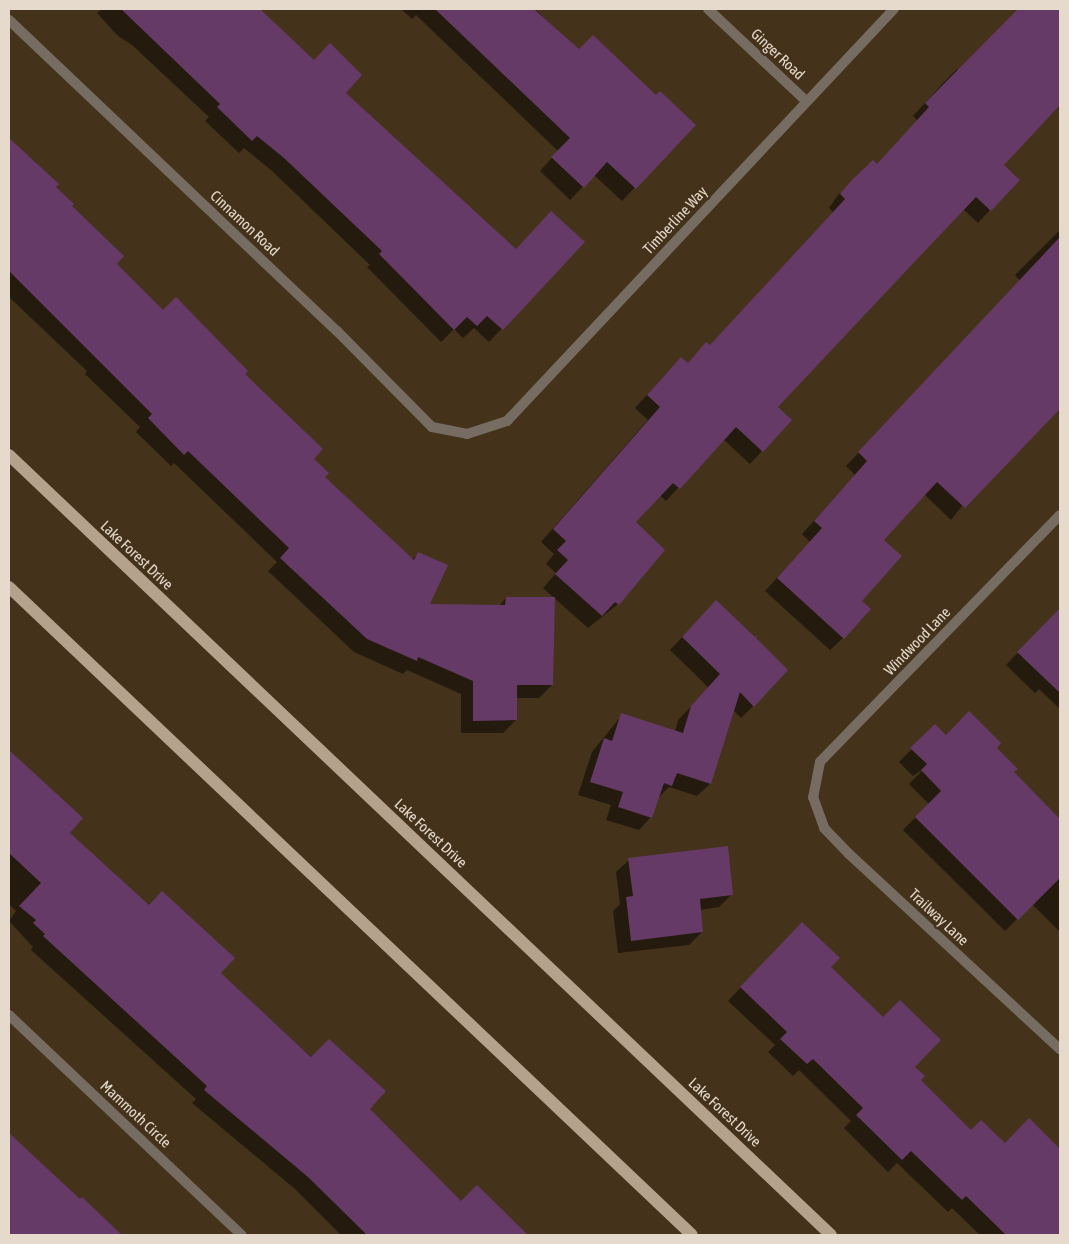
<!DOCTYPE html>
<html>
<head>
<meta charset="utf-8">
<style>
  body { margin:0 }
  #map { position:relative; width:1069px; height:1244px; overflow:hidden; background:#44321b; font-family:"Asap Condensed",sans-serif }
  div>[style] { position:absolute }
  .shadow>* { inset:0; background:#0007 }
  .building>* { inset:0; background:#653a66 }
  .minor>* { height:10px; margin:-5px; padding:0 5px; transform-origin:5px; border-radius:5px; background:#766c62 }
  .primary>* { height:12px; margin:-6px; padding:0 6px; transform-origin:6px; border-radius:6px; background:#b5a28d }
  span { translate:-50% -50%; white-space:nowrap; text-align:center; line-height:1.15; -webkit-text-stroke:5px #44321b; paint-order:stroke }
  .street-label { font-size:15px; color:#e5dacc }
  .frame { position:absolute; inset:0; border:10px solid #e5dacc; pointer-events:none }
</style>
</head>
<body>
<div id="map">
  <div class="shadow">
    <div style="clip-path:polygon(102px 9px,258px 9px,344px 93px,516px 250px,583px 242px,489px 342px,474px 328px,463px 338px,454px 329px,441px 342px,367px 267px,370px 265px,272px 171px,244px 148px,239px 153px,205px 121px,209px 117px,132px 45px,118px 36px,97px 13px)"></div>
    <div style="clip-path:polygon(401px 9px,535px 9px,579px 51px,656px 97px,694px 125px,622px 201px,594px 175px,570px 200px,540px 171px,558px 151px,416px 15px,412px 19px)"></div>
    <div style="clip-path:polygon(1022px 9px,1060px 9px,1060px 104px,1002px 165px,1018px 180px,978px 223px,963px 209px,776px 407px,762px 451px,750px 464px,723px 439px,666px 501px,659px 495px,634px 522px,618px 604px,588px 628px,543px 588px,556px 573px,546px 564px,554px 554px,541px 542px,648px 420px,635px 408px,668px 372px,687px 364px,706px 344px,710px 346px,833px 212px,829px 208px,838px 195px,877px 165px,918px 121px,913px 116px,944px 82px,957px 69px,960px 71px)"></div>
    <div style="clip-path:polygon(24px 154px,55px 187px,115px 264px,163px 311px,243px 374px,323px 477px,412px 560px,418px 554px,428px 606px,499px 606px,506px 598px,552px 685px,539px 698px,516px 698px,516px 720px,503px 733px,461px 733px,461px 694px,407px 670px,403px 674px,354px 652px,268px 571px,277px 562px,174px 463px,171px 466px,136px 432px,140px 427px,85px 374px,87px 371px,9px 297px,9px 170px)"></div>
    <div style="clip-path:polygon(1059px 231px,1060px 381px,951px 520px,924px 494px,882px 540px,860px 601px,843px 638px,830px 650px,765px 591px,810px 542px,802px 534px,855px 475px,846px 466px,1020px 281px,1015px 275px)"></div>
    <div style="clip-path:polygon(1060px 609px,1060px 709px,1039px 689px,1035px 693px,1006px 665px)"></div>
    <div style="clip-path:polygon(704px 614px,753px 706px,741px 718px,733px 710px,710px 784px,697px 796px,669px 787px,658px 798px,651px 817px,639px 830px,606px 820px,611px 805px,578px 795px,592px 752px,622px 715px,675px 732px,678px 720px,709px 688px,670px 650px)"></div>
    <div style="clip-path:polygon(935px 726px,946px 736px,995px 748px,1012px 772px,1060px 821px,1060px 932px,1032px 904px,1005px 931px,903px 830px,929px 804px,909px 784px,926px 767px,913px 776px,899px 762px)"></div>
    <div style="clip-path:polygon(21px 763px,68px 833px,368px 1109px,461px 1202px,477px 1186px,526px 1235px,341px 1235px,295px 1189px,192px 1103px,196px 1099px,31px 950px,33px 947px,9px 921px,16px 911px,9px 904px,9px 776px)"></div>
    <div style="clip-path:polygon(629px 860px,732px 894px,719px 907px,700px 910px,702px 932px,689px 945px,618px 953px,613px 911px,620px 904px,616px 872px)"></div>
    <div style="clip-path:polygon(789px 936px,829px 968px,913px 1067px,919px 1081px,971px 1131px,1004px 1145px,1029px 1120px,1060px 1150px,1060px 1235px,980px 1235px,952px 1208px,948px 1212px,897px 1163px,888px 1172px,844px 1128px,851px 1121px,799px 1070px,793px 1076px,768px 1052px,775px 1045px,728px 1001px)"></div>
    <div style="clip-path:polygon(9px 1136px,80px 1200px,82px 1198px,120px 1235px,9px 1235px)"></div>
  </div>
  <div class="building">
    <div style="clip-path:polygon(121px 9px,260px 9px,314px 60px,330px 43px,362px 75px,346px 93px,516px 249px,551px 211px,585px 242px,503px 330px,487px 316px,477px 326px,467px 317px,454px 330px,379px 254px,382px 251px,284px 158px,257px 136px,252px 141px,217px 107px,220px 104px)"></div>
    <div style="clip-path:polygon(435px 9px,534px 9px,579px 49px,593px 35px,656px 95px,660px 91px,696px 125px,636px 189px,607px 162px,584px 188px,551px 157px,570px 138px)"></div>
    <div style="clip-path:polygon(1018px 9px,1060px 9px,1060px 105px,1004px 165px,1020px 180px,991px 211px,976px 197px,905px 272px,778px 407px,792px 420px,763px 452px,736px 427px,680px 489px,673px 483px,636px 522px,665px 550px,619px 605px,615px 602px,602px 616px,555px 574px,568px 560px,557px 550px,566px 541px,553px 529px,660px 407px,647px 395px,681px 357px,688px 363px,706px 342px,710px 345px,845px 199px,840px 194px,851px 181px,873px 160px,877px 164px,929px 107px,925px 103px)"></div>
    <div style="clip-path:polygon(9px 138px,59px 184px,56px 187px,74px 204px,72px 206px,124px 256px,117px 264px,163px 310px,176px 297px,248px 371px,245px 374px,323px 449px,314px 459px,329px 473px,325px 477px,414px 560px,418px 552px,448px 565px,430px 604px,505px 605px,506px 597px,555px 597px,553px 685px,517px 685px,517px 720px,473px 721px,473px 681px,418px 657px,417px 661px,367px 639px,280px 558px,289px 548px,188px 451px,184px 455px,148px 418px,152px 414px,9px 271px)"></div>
    <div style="clip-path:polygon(1060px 237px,1060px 409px,965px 508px,937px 482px,884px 540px,902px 556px,862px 601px,871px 609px,844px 639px,777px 578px,822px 528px,814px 521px,867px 461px,858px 452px)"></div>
    <div style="clip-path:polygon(716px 600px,755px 637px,757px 635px,756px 638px,788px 670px,754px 707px,740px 692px,711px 784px,677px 773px,672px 786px,664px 783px,652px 818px,618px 807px,623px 792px,590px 782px,604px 738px,612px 741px,621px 713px,683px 733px,691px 706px,720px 674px,682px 637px)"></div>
    <div style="clip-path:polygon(1060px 608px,1060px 693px,1017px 652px)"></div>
    <div style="clip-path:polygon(969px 711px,1001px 743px,997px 748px,1018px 769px,1014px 772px,1060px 819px,1060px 878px,1018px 920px,915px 817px,941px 791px,921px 770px,927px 764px,910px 748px,935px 724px,946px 735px)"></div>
    <div style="clip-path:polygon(9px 750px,83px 818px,70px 833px,149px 905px,162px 891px,235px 958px,221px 973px,311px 1057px,329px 1039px,386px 1091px,370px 1109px,461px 1201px,477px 1185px,528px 1235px,367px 1235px,308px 1177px,204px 1090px,207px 1086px,43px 936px,45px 934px,33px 923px,36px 920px,19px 906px,41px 883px,9px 853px)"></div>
    <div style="clip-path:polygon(728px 846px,733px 895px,700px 899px,703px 932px,631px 941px,626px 897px,633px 896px,628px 858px)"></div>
    <div style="clip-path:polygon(802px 922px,840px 958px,831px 967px,883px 1017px,900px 1000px,941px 1040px,915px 1067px,925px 1076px,921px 1080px,971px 1130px,981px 1120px,1005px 1143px,1029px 1118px,1060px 1149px,1060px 1235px,1006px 1235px,966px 1196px,962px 1200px,911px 1151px,902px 1160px,856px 1115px,863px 1108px,813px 1059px,807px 1064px,780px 1039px,787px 1032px,740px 987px)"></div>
    <div style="clip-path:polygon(9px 1133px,80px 1199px,82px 1197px,122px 1235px,9px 1235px)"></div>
  </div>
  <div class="minor">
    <div style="left:708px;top:9px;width:134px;rotate:43.2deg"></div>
    <div style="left:9px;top:20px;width:452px;rotate:43.5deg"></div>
    <div style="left:337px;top:331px;width:135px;rotate:45.3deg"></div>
    <div style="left:432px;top:427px;width:36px;rotate:11deg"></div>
    <div style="left:467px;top:434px;width:42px;rotate:-18deg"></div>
    <div style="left:507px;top:421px;width:565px;rotate:-46.79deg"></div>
    <div style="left:1060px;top:515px;width:344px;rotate:134.2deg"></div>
    <div style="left:820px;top:762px;width:36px;rotate:101deg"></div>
    <div style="left:813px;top:797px;width:33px;rotate:70deg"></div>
    <div style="left:824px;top:828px;width:35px;rotate:46deg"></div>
    <div style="left:848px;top:853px;width:289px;rotate:42.8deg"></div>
    <div style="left:9px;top:1015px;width:320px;rotate:43.4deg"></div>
  </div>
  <div class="primary">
    <div style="left:9px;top:455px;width:1133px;rotate:43.5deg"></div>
    <div style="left:9px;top:587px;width:941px;rotate:43.49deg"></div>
  </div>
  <div class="street-label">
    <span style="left:778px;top:54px;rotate:43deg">Ginger Road</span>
    <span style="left:675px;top:220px;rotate:-47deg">Timberline Way</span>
    <span style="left:245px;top:223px;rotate:43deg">Cinnamon Road</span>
    <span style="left:137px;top:555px;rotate:43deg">Lake Forest Drive</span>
    <span style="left:917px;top:641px;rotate:-46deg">Windwood Lane</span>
    <span style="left:431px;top:833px;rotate:43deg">Lake Forest Drive</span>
    <span style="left:939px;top:917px;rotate:43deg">Trailway Lane</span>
    <span style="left:725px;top:1112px;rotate:43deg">Lake Forest Drive</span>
    <span style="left:136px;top:1114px;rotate:43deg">Mammoth Circle</span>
  </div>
  <div class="frame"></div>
</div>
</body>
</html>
